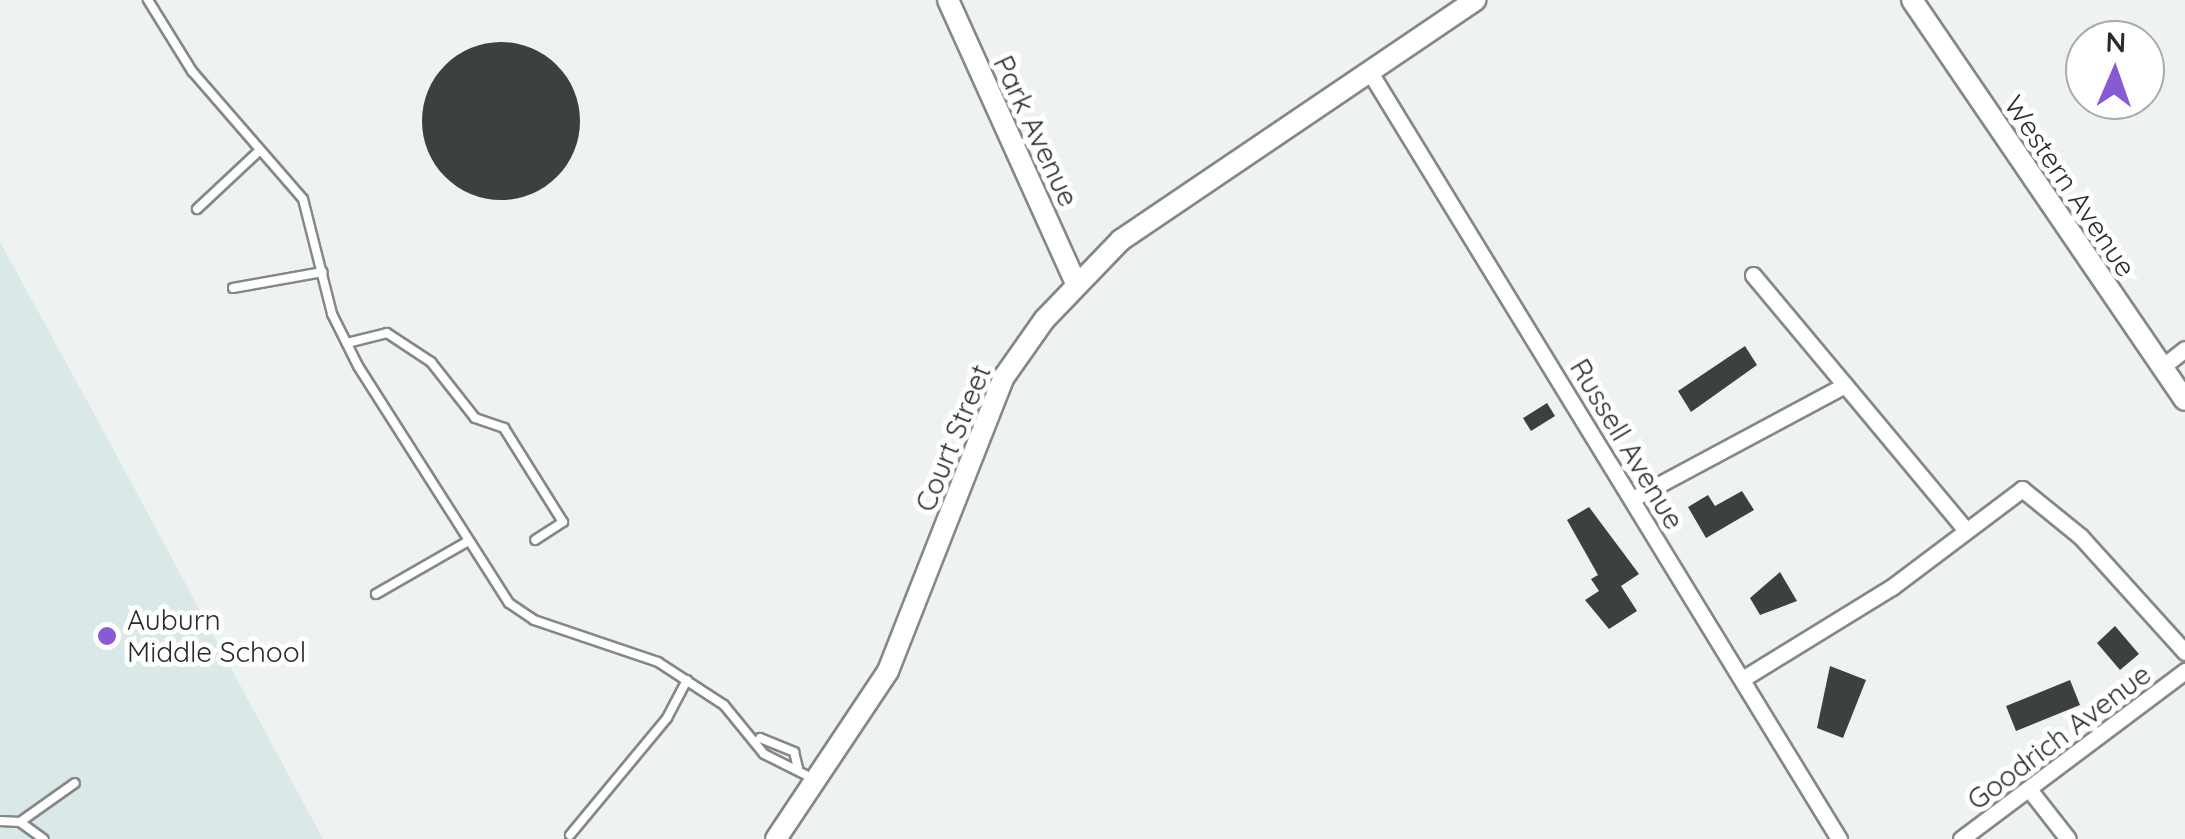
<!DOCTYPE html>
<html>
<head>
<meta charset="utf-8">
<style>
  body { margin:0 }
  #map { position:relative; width:2185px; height:839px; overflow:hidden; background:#eef3f2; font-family:Quicksand,sans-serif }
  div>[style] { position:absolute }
  .built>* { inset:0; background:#dbe8e8 }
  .building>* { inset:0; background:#3c4041 }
  .round { border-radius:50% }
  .roads { filter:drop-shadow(2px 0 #848888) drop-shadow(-2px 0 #848888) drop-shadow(0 2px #848888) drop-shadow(0 -2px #848888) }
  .lane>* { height:8px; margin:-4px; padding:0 4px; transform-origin:4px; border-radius:4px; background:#fff }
  .street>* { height:15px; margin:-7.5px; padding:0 7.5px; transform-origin:7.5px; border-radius:7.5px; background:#fff }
  .secondary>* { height:20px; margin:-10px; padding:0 10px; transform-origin:10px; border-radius:10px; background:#fff }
  .dots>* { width:28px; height:28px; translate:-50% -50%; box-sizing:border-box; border:5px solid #fff; border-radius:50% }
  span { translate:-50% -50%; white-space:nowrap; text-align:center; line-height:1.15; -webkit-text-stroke:10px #fff; paint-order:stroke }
  .street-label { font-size:28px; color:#2a2c2c }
  .poi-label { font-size:28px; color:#2a2c2c }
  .left { translate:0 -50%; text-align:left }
  .north { position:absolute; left:2065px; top:20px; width:100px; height:100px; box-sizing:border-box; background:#fff; border:2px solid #aaabab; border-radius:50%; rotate:2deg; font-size:28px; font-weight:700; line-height:40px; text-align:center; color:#2a2c2c }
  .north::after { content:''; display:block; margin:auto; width:35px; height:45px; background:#885bd4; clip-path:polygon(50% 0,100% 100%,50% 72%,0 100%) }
</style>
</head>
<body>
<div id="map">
  <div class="built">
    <div style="clip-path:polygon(0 242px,104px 432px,323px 839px,0 839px)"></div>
  </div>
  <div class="building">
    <div class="round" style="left:422px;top:42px;width:158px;height:158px"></div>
    <div style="clip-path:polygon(1745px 346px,1757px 365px,1691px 412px,1678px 391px)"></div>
    <div style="clip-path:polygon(1547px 403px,1555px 416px,1531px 431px,1523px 418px)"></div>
    <div style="clip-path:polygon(1742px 491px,1754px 510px,1706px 538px,1688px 507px,1708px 495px,1715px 506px)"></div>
    <div style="clip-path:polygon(1589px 507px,1639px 574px,1621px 586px,1637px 611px,1609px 629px,1585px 600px,1599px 591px,1591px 579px,1598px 575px,1567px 520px)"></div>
    <div style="clip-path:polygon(1780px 572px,1797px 601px,1760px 615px,1750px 598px)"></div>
    <div style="clip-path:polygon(2115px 626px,2139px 654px,2120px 670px,2097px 643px)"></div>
    <div style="clip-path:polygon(1830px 666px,1866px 680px,1843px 738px,1817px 728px)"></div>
    <div style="clip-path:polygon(2070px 680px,2080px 705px,2016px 731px,2006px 706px)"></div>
  </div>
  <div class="roads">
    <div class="lane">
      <div style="left:148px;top:0;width:84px;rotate:58.2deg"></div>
      <div style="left:192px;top:71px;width:169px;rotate:49.1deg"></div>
      <div style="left:303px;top:199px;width:119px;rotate:75.8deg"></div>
      <div style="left:332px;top:314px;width:58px;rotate:63.4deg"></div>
      <div style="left:358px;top:366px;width:281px;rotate:57.5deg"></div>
      <div style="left:509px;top:603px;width:30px;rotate:34deg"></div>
      <div style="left:534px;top:620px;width:131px;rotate:18.7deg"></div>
      <div style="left:658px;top:662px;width:79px;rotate:33.1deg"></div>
      <div style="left:724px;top:705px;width:63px;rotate:50.8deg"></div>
      <div style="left:764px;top:754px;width:58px;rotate:26.6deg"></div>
      <div style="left:197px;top:209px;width:86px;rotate:-43.1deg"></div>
      <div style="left:233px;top:288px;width:91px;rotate:-10.1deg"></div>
      <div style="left:347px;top:343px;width:41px;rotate:-14deg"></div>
      <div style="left:387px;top:333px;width:53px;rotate:33.4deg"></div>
      <div style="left:431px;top:362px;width:71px;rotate:51.8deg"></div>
      <div style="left:475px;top:418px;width:31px;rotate:19deg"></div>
      <div style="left:504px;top:428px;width:111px;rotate:57.9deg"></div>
      <div style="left:563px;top:522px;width:33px;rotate:147deg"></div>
      <div style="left:376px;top:594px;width:103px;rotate:-29.8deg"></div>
      <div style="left:760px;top:738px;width:37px;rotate:22deg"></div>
      <div style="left:794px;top:752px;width:16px;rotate:76deg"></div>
      <div style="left:0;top:821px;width:20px;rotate:3deg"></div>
      <div style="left:20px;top:822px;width:29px;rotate:36deg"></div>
      <div style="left:20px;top:822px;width:67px;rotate:-35.3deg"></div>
      <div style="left:570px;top:835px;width:152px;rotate:-50.3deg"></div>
      <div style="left:667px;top:718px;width:43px;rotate:-62.2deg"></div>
    </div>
    <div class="street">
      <div style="left:1371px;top:74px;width:897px;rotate:58.54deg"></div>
      <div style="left:1753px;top:275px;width:143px;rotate:50.1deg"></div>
      <div style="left:2162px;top:367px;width:29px;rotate:-38deg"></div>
      <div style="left:1634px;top:498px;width:239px;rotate:-28.2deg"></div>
      <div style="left:1845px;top:385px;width:186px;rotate:50.2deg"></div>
      <div style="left:1744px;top:678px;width:174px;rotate:-31.6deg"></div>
      <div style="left:1892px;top:587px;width:163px;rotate:-37deg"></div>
      <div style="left:2022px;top:489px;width:76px;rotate:39.1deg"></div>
      <div style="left:2081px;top:537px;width:155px;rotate:47.9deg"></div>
      <div style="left:2032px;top:793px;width:58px;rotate:52deg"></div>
      <div style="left:1961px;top:839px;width:280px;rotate:-36.9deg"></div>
    </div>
    <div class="secondary">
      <div style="left:948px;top:0;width:312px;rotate:65.7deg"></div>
      <div style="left:1912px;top:0;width:484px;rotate:55.7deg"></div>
      <div style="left:776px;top:839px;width:202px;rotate:-56.3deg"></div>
      <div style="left:888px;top:671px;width:316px;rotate:-68.5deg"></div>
      <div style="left:1004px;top:377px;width:70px;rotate:-54.9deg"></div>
      <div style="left:1044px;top:320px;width:111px;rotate:-46.1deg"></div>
      <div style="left:1121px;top:240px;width:428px;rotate:-34.1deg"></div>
    </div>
  </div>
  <div class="dots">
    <div style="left:107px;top:636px;background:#885bd4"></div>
  </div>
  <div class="street-label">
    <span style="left:1036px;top:131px;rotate:65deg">Park Avenue</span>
    <span style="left:2070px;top:186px;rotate:56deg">Western Avenue</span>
    <span style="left:953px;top:438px;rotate:-68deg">Court Street</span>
    <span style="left:1627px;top:444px;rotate:59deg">Russell Avenue</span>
    <span style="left:2059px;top:737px;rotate:-37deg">Goodrich Avenue</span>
  </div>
  <div class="poi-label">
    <span class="left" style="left:127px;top:636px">Auburn<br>Middle School</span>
  </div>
  <div class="north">N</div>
</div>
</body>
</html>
